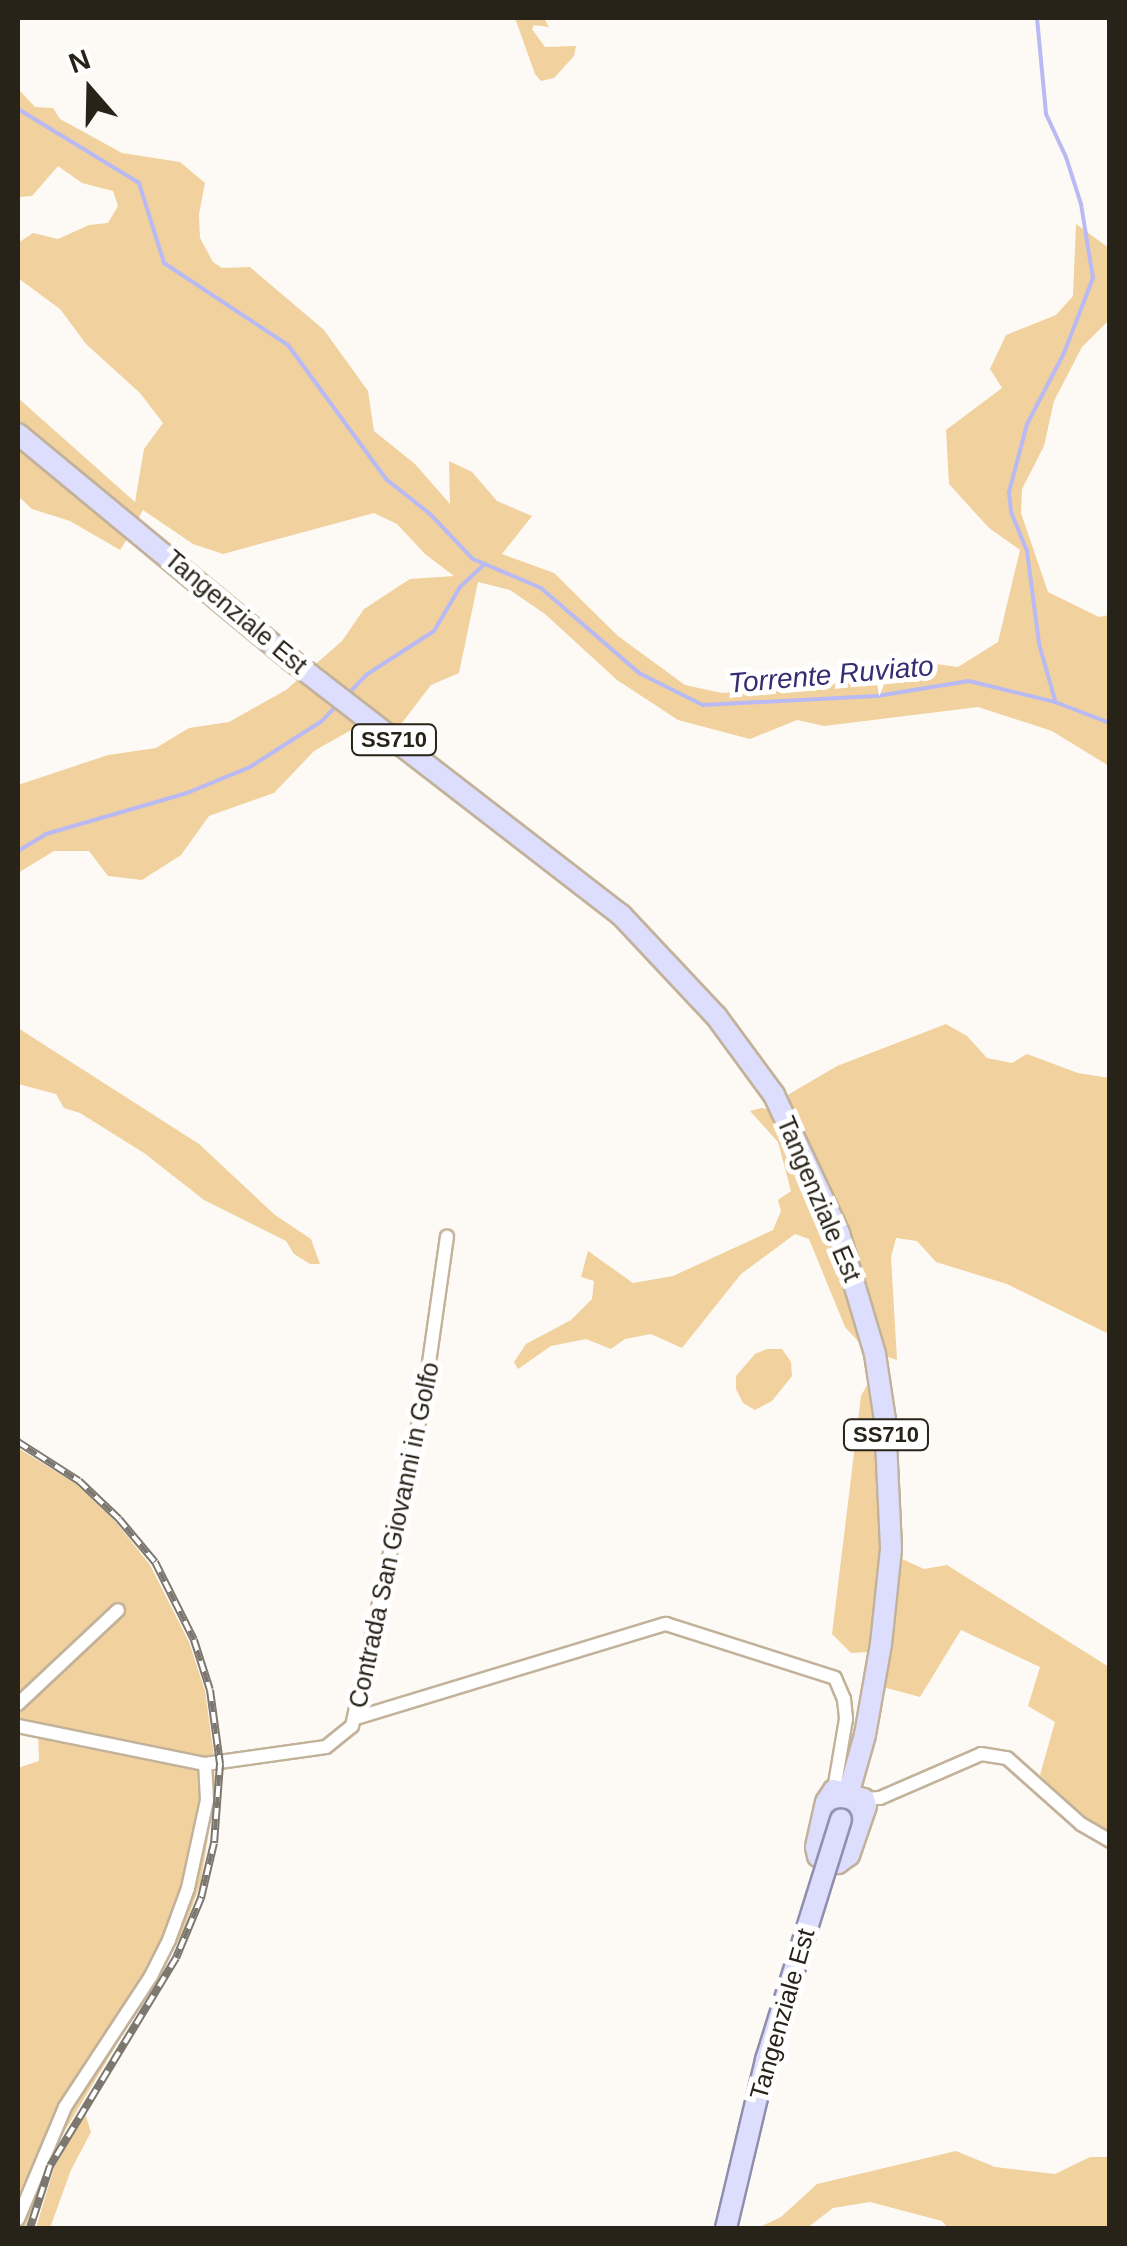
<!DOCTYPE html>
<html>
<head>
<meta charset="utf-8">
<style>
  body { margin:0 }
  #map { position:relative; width:1127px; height:2246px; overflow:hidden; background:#fdfaf5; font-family:Helvetica,sans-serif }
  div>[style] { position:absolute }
  .green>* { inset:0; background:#f1d19d }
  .stream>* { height:4px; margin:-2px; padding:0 2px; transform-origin:2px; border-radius:2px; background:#b9baf4 }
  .roads { filter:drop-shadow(2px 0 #c2b29a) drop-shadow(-2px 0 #c2b29a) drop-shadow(0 2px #c2b29a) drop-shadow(0 -2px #c2b29a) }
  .minor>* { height:12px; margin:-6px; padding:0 6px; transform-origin:6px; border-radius:6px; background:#fff }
  .primary>* { height:20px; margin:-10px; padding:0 10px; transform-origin:10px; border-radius:10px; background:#ddddfd }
  .rail>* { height:8px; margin-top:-4px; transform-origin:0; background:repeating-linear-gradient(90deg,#fff 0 11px,#7c776f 0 22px); box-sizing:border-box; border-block:2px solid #7c776f }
  .bridges { filter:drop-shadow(2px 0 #8f8eac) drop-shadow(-2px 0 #8f8eac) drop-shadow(0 2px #8f8eac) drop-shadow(0 -2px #8f8eac) }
  .primary-bridge>* { height:20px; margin:-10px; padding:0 10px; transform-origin:10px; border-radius:10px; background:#ddddfd }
  span { translate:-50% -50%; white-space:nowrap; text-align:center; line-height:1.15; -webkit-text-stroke:10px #fff; paint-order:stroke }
  .shield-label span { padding:2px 8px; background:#fff; border:2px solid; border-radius:8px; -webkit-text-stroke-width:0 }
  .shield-label { font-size:22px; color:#282319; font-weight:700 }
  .street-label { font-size:25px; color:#282319 }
  .water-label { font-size:28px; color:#352d70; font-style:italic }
  .frame { position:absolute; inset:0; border:20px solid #282319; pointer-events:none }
  .north { position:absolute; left:40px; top:40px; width:100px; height:100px; -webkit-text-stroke:8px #fff; paint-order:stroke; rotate:340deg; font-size:28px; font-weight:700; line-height:40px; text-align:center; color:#282319 }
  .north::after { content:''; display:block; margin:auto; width:35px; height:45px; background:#282319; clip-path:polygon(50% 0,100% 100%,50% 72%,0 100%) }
</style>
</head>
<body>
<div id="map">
  <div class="green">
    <div style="clip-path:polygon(515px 18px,544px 18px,549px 27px,534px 25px,532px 29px,545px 47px,576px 46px,574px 56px,554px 78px,541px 81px,535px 74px)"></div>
    <div style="clip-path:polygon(18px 89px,35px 107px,53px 108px,60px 119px,122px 153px,180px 162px,205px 183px,199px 214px,200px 238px,213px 262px,222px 268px,250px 267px,324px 330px,368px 391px,374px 431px,415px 464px,450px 504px,449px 461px,472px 472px,497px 501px,532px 516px,502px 554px,554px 573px,618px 636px,685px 685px,722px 693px,893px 679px,921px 662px,958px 667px,998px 642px,1020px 550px,989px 528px,949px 484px,946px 430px,1002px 388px,990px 369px,1006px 335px,1056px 315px,1073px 296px,1076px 224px,1109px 248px,1109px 320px,1082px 347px,1054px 401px,1044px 446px,1022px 489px,1021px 513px,1048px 592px,1099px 617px,1109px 615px,1109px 766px,1052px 731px,978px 707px,824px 726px,797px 720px,750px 739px,678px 720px,617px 680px,545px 614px,510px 590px,478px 582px,459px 673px,431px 685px,398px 728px,360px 725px,314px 751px,274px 793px,209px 816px,181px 855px,142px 880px,108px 876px,89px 851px,54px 851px,18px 873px,18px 785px,108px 755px,156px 748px,189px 728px,229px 722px,286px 690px,342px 641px,364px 609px,410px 579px,454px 576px,425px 554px,397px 524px,374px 513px,223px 554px,193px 544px,143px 510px,137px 521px,18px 426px,18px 398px,135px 502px,144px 449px,163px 423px,140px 393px,86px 344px,60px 309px,18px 278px,18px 243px,33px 233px,58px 239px,89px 225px,108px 223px,118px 206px,113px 191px,82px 183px,58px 166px,32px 196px,18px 197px)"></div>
    <div style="clip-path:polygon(18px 443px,131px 533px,120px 550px,70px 521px,32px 509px,18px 496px)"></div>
    <div style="clip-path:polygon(946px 1024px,967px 1036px,987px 1058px,1012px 1063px,1027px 1054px,1078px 1073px,1109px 1078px,1109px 1334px,1007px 1284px,936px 1262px,917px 1241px,896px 1238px,891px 1257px,897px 1360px,882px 1355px,786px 1096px,837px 1066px)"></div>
    <div style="clip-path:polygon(18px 1028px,199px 1144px,275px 1215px,311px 1239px,320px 1264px,310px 1264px,294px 1254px,286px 1241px,204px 1200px,144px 1153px,80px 1113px,64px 1108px,56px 1094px,18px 1084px)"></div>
    <div style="clip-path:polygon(761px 1108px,772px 1110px,833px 1235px,867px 1351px,845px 1327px,809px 1239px,795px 1234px,741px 1274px,682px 1348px,651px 1334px,625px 1339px,611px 1349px,586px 1339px,551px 1346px,518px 1369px,514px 1362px,526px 1344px,571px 1320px,592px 1299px,594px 1281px,581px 1277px,588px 1251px,633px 1283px,673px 1276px,773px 1230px,781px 1211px,778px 1200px,791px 1191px,778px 1142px,750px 1111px)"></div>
    <div style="clip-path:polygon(767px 1349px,782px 1349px,791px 1362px,792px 1376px,772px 1401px,755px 1410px,743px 1403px,736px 1389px,736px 1376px,755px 1354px)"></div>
    <div style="clip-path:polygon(867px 1385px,876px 1425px,881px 1560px,869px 1652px,851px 1653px,832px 1634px,861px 1396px)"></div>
    <div style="clip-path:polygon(18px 1448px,76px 1484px,116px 1522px,150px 1565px,189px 1642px,205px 1691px,215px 1762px,42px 1723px,18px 1723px)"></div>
    <div style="clip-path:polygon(900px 1558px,924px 1569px,947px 1565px,1109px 1667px,1109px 1835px,1076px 1813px,1040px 1775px,1055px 1722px,1028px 1706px,1040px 1667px,961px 1630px,920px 1697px,883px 1687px)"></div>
    <div style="clip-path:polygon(38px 1731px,214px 1770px,216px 1787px,201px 1882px,182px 1935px,60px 2139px,25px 2228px,18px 2228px,18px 1768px,39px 1761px)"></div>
    <div style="clip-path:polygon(85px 2113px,91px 2132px,71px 2170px,50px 2228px,36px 2228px,54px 2168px)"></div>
    <div style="clip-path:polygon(956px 2151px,995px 2167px,1055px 2174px,1090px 2157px,1109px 2157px,1109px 2228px,948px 2228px,942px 2221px,870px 2202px,833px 2208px,807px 2228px,758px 2228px,781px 2217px,817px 2184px)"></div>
  </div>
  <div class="stream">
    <div style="left:1037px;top:18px;width:96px;rotate:84.6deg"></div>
    <div style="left:1046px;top:114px;width:47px;rotate:65.1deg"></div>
    <div style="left:1066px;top:157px;width:49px;rotate:72.3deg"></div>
    <div style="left:1081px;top:204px;width:75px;rotate:80.8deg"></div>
    <div style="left:1093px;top:278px;width:80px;rotate:111.1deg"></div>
    <div style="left:1064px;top:353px;width:80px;rotate:117.5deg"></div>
    <div style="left:1027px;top:424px;width:70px;rotate:104.8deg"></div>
    <div style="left:1009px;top:492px;width:20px;rotate:84deg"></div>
    <div style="left:1011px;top:512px;width:42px;rotate:67.7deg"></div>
    <div style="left:1027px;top:551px;width:94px;rotate:82.6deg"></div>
    <div style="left:1039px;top:644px;width:58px;rotate:74.1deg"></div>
    <div style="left:18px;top:109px;width:142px;rotate:31.4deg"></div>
    <div style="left:139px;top:183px;width:84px;rotate:72.6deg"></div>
    <div style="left:164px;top:263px;width:149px;rotate:33.5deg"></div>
    <div style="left:288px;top:345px;width:166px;rotate:53.8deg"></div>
    <div style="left:386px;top:479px;width:56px;rotate:38.5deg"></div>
    <div style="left:430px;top:514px;width:62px;rotate:46.3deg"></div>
    <div style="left:473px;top:559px;width:74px;rotate:23.1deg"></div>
    <div style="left:541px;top:588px;width:130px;rotate:40.9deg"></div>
    <div style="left:639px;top:673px;width:72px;rotate:26.6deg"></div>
    <div style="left:703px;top:705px;width:174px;rotate:-3deg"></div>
    <div style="left:877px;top:696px;width:93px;rotate:-9.3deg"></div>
    <div style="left:969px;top:681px;width:89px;rotate:13.7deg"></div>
    <div style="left:1055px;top:702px;width:59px;rotate:20.9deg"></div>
    <div style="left:347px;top:695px;width:28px;rotate:-46deg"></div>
    <div style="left:366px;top:675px;width:81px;rotate:-32.9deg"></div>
    <div style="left:434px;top:631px;width:51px;rotate:-59.4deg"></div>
    <div style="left:460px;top:587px;width:34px;rotate:-43deg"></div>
    <div style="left:18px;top:851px;width:33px;rotate:-31deg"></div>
    <div style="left:46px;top:834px;width:147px;rotate:-16.2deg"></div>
    <div style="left:187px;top:793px;width:68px;rotate:-22.4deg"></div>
    <div style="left:250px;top:767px;width:85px;rotate:-32.6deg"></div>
    <div style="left:322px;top:721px;width:22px;rotate:-47deg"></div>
  </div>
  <div class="roads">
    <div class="minor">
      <div style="left:18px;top:1704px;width:137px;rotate:-43.2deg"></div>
      <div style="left:356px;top:1718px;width:324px;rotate:-16.9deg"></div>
      <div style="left:666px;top:1624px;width:177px;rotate:17.7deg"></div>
      <div style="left:835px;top:1678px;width:23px;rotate:67deg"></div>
      <div style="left:844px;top:1699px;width:20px;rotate:84deg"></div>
      <div style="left:846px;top:1719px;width:72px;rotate:99.6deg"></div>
      <div style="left:18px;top:1726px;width:191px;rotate:11.5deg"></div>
      <div style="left:205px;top:1764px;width:122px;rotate:-8deg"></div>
      <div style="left:326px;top:1747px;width:33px;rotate:-39deg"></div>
      <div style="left:352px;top:1726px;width:336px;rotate:-77.6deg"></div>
      <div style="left:424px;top:1398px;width:163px;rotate:-81.9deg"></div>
      <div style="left:864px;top:1799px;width:16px;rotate:-4deg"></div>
      <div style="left:880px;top:1798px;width:110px;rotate:-23.5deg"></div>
      <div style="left:981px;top:1754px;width:26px;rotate:9deg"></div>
      <div style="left:1007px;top:1758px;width:99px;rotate:41.7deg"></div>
      <div style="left:1081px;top:1824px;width:34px;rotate:30deg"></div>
      <div style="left:18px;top:2219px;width:121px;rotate:-67.2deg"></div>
      <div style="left:65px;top:2107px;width:157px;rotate:-56.7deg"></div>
      <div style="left:151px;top:1976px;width:40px;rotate:-63.4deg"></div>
      <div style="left:169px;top:1940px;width:55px;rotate:-69.9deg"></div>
      <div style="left:188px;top:1888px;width:90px;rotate:-77.8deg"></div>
      <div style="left:207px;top:1800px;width:36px;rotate:-93deg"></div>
    </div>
    <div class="primary">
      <div style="left:18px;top:434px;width:354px;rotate:39.6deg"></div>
      <div style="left:291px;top:660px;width:417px;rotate:37.7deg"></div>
      <div style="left:621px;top:915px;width:139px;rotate:46.8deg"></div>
      <div style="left:716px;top:1016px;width:98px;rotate:53.7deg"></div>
      <div style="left:774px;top:1095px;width:153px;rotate:64.8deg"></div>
      <div style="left:839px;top:1233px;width:126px;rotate:73.4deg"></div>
      <div style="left:875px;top:1354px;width:67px;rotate:81.4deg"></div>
      <div style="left:885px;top:1420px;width:129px;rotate:87.3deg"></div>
      <div style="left:891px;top:1549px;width:96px;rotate:96deg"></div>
      <div style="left:881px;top:1644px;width:92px;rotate:100deg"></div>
      <div style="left:865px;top:1735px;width:87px;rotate:105.9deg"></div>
      <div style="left:834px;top:1790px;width:31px;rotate:17deg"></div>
      <div style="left:864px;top:1799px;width:7px;rotate:74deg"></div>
      <div style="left:866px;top:1806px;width:52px;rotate:109.1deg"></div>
      <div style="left:849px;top:1855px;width:14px;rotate:144deg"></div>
      <div style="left:838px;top:1863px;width:21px;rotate:-161deg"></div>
      <div style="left:818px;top:1856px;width:9px;rotate:-103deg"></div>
      <div style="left:816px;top:1847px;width:46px;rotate:-77.5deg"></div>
      <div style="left:826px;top:1802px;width:14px;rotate:-56deg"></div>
    </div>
  </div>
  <div class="rail">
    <div style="left:18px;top:1442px;width:72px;rotate:32.6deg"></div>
    <div style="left:79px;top:1481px;width:55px;rotate:43.5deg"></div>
    <div style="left:119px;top:1519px;width:56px;rotate:50.1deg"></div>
    <div style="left:155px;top:1562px;width:87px;rotate:63.4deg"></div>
    <div style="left:194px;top:1640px;width:52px;rotate:72.3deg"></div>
    <div style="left:210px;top:1690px;width:75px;rotate:82.3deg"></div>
    <div style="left:220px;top:1764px;width:79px;rotate:94.3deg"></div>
    <div style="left:214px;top:1843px;width:57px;rotate:103.3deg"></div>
    <div style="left:201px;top:1898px;width:65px;rotate:112.6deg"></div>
    <div style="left:176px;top:1958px;width:243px;rotate:121.2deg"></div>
    <div style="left:50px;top:2166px;width:65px;rotate:107.9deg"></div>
  </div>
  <div class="bridges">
    <div class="primary-bridge">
      <div style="left:726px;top:2228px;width:173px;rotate:-76.6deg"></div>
      <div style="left:766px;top:2060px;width:252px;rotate:-72.7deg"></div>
    </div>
  </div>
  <div class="shield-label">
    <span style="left:394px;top:740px">SS710</span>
    <span style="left:886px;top:1435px">SS710</span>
  </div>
  <div class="street-label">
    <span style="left:236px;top:612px;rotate:40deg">Tangenziale Est</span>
    <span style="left:819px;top:1199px;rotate:67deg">Tangenziale Est</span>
    <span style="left:394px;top:1535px;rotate:-78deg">Contrada San Giovanni in Golfo</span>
    <span style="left:782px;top:2014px;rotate:-74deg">Tangenziale Est</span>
  </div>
  <div class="water-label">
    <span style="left:831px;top:675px;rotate:-5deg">Torrente Ruviato</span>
  </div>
  <div class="frame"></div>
  <div class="north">N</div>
</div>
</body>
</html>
